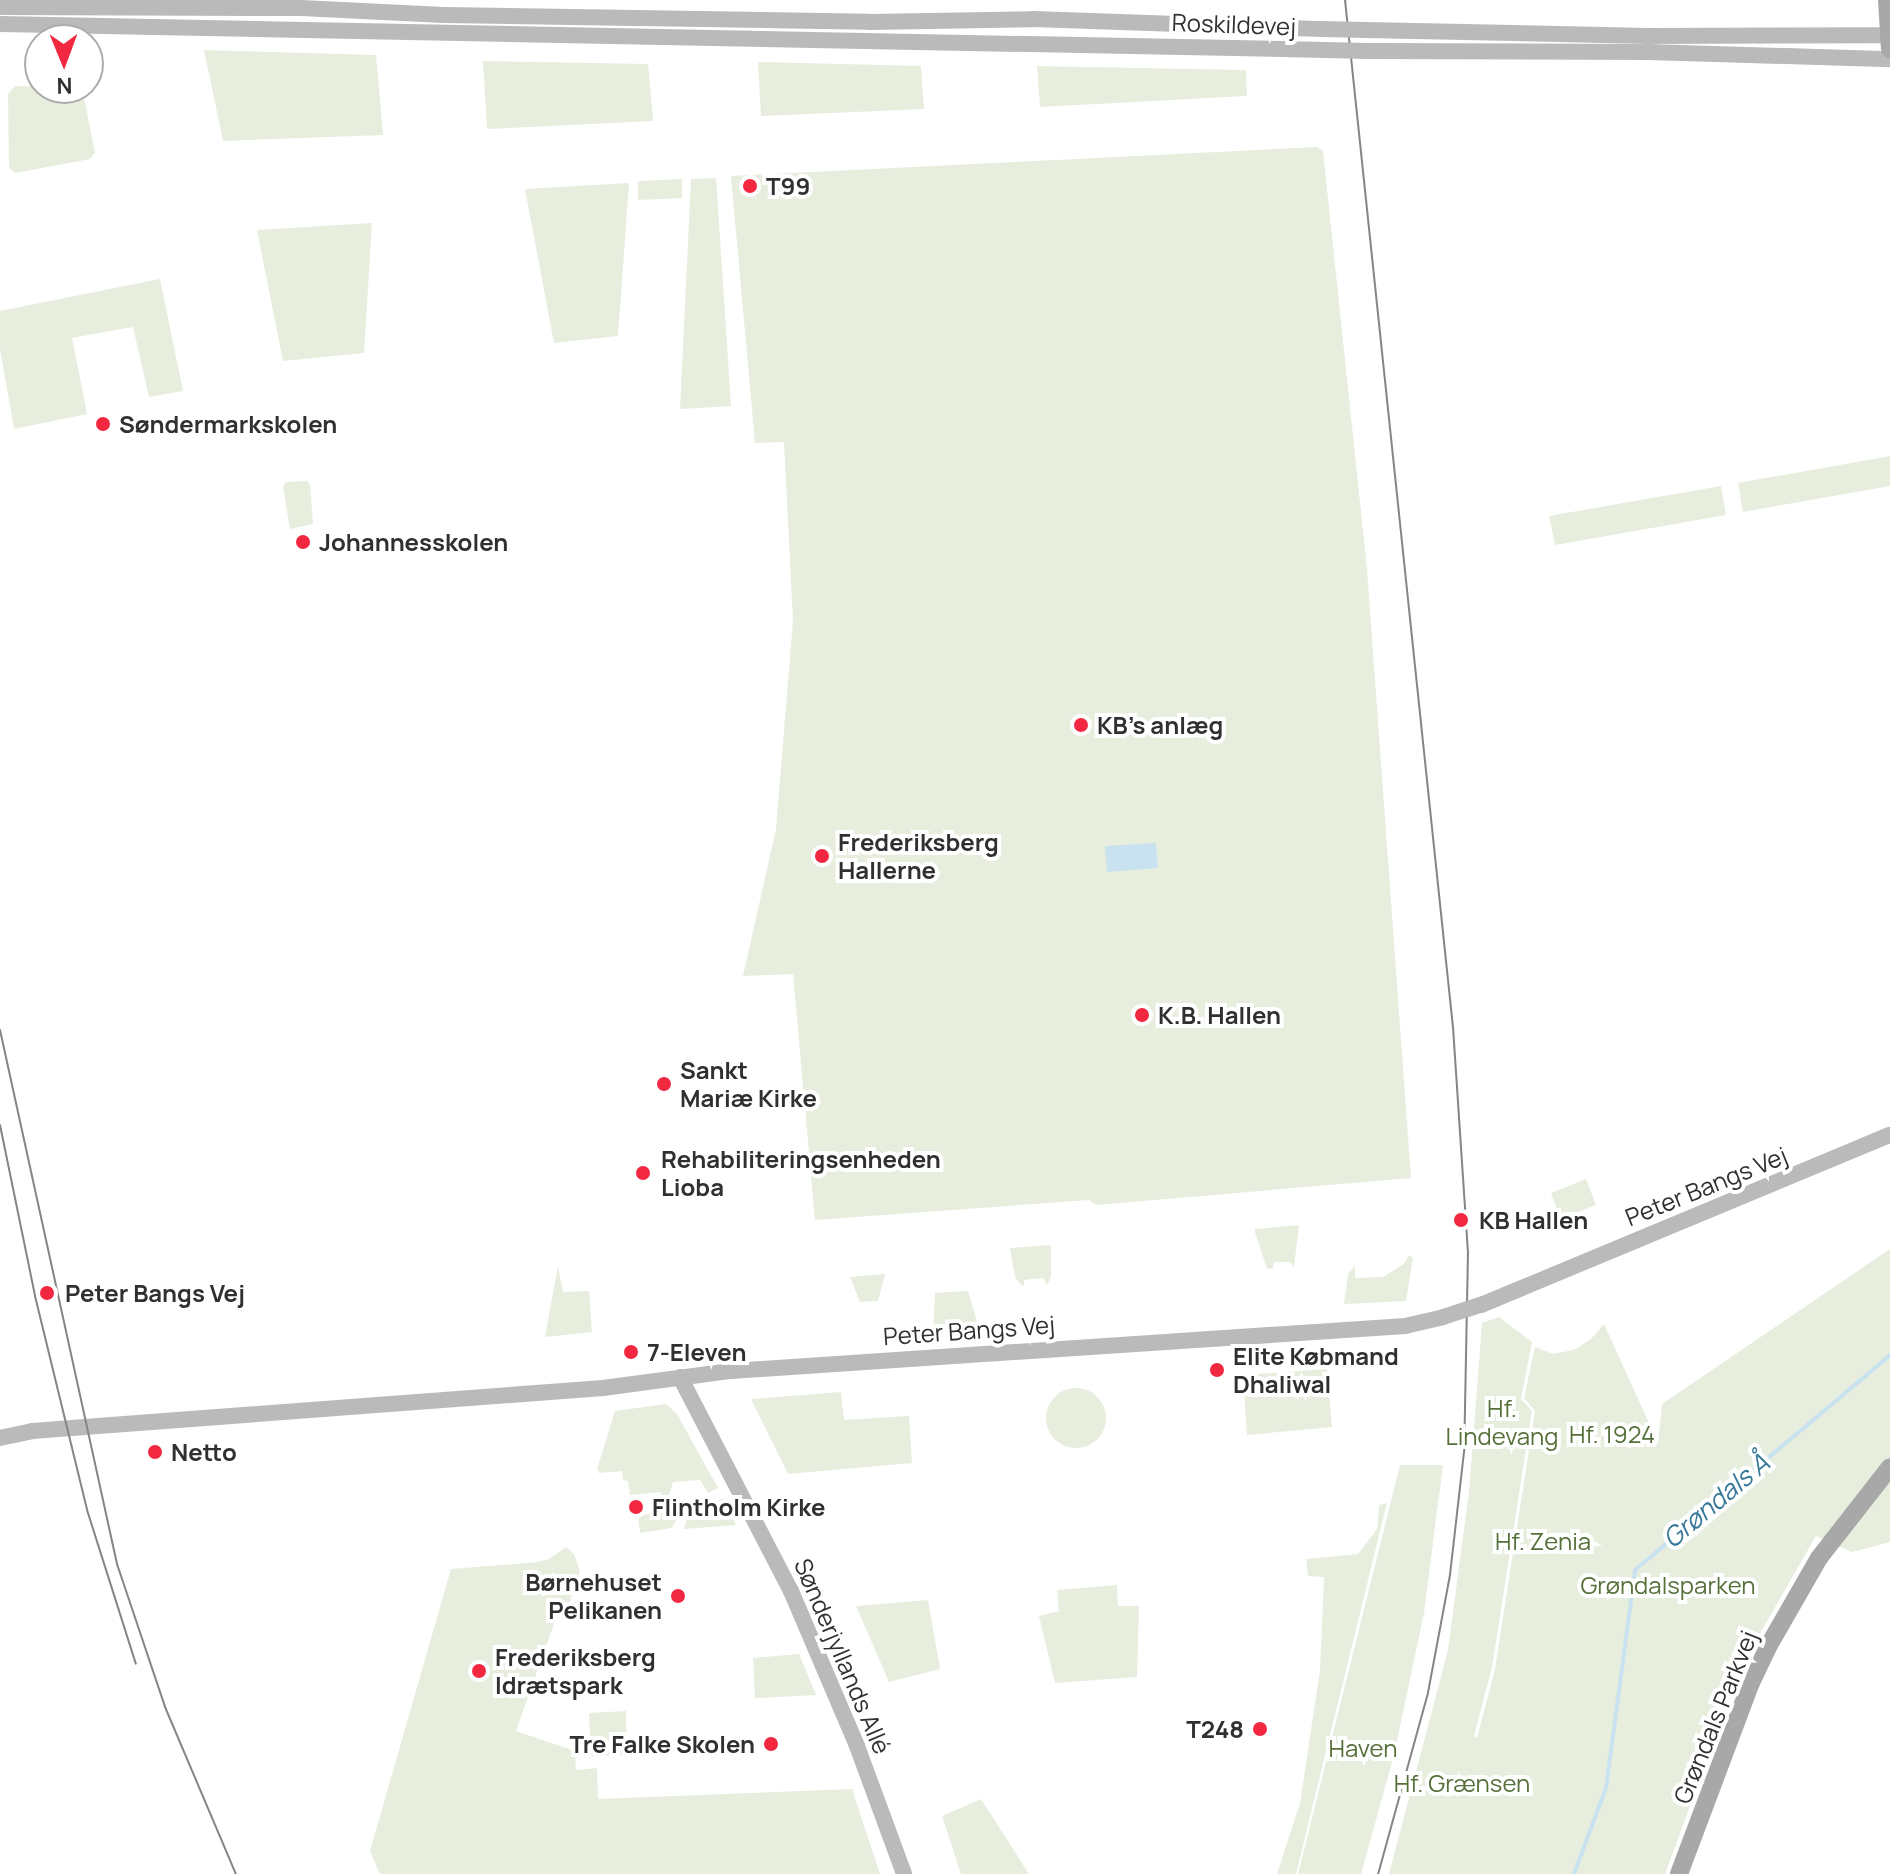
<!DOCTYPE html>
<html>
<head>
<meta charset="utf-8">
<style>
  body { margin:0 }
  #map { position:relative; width:1890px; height:1874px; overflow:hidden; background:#fff; font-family:Manrope,sans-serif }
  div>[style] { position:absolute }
  .green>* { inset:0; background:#e7eede }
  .round { border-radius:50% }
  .water>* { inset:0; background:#c9e2ef }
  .stream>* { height:4px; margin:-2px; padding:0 2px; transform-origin:2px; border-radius:2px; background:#c9e2ef }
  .secondary>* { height:16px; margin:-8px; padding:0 8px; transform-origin:8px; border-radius:8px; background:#bababa }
  .primary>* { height:18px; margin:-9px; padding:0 9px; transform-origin:9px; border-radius:9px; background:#a8a8a8 }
  .tram>* { height:2px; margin:-1px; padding:0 1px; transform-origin:1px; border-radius:1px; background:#858585 }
  .secondary-bridge>* { height:16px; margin:-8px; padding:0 8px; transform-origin:8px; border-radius:8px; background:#bababa }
  .dots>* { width:22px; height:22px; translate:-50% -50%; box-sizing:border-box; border:4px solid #fff; border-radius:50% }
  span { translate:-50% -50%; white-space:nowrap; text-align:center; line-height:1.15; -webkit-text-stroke:8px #fff; paint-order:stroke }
  .street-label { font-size:24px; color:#303030 }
  .poi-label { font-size:24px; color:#303030; font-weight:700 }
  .left { translate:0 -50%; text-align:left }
  .right { translate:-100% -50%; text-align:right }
  .park-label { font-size:24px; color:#56703a }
  .water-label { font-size:26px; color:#377899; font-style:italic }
  .north { position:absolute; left:24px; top:24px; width:80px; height:80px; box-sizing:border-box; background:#fff; border:2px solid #acacac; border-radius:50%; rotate:179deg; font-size:22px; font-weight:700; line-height:32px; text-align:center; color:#303030 }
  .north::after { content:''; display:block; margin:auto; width:28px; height:36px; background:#f22841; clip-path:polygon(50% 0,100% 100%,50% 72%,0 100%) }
</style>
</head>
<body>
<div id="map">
  <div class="green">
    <div style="clip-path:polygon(204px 50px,376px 55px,383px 135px,223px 141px)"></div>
    <div style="clip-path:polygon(483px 61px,648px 64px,653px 121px,487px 129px)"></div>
    <div style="clip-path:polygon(758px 62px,921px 66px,924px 109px,761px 116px)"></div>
    <div style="clip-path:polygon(1037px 66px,1246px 70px,1247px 96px,1040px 107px)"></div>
    <div style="clip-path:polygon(15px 86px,78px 88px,83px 92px,95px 153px,90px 159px,15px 173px,9px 167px,8px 94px)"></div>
    <div style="clip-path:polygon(1317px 147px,1323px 151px,1367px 569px,1411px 1178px,1096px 1205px,1089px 1200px,815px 1220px,793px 974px,743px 976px,776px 829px,793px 620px,784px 442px,755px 443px,731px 176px)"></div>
    <div style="clip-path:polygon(716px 178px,731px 406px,680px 409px,691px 179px)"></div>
    <div style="clip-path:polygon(682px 179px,682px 198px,638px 200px,638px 181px)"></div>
    <div style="clip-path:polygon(629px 183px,618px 336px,554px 343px,525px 189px)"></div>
    <div style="clip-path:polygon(372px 223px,364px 353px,283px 361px,257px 230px)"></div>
    <div style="clip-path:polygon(160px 279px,183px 391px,149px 397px,133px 327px,72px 338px,87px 414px,14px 429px,0 349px,0 311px)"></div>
    <div style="clip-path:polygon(1890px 456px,1890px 486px,1743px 512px,1738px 483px)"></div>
    <div style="clip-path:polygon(307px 481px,310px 485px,313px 524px,290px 529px,283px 486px,286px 482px)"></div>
    <div style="clip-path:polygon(1721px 486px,1726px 515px,1555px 545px,1549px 516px)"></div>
    <div style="clip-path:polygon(1586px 1179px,1596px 1205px,1561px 1219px,1551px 1193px)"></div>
    <div style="clip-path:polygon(1299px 1225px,1294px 1267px,1290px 1262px,1274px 1262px,1273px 1268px,1267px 1269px,1254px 1229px)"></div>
    <div style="clip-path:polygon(1051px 1245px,1051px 1277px,1047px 1285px,1043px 1278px,1024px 1280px,1024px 1286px,1021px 1285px,1015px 1277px,1010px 1248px)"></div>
    <div style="clip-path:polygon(1890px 1249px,1890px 1542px,1852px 1552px,1816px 1536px,1743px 1663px,1665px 1874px,1389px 1874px,1448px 1650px,1469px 1492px,1482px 1323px,1499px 1317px,1532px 1342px,1521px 1399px,1532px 1411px,1492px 1667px,1474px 1736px,1477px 1738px,1495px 1669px,1535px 1411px,1524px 1398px,1535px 1347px,1553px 1354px,1574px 1350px,1591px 1339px,1604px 1324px,1658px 1443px,1662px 1404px)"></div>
    <div style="clip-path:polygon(1409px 1255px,1413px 1258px,1406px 1301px,1344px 1304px,1348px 1274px,1355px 1266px,1355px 1278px,1383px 1277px,1404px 1264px)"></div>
    <div style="clip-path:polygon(558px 1266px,563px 1292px,589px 1291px,592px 1332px,545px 1337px)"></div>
    <div style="clip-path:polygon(885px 1274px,878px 1301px,860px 1302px,850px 1277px)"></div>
    <div style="clip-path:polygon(968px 1291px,979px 1328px,933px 1332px,935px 1293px)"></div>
    <div style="clip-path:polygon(1327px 1369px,1332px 1427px,1247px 1435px,1243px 1375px)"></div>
    <div class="round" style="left:1046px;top:1388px;width:60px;height:60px"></div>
    <div style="clip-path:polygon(841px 1392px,844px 1420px,909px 1416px,912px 1463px,788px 1474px,751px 1399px)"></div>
    <div style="clip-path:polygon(666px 1404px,677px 1414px,718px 1488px,708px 1493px,700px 1480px,673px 1482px,668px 1498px,662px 1498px,661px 1492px,630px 1495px,628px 1481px,623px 1480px,622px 1471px,599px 1473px,597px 1469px,615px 1411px)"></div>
    <div style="clip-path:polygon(1400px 1465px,1443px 1465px,1424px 1613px,1394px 1755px,1361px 1874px,1298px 1874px)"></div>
    <div style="clip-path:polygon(723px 1498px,736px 1525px,684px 1529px,687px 1519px,706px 1518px,717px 1512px,713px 1503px)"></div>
    <div style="clip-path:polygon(1387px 1503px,1296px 1874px,1277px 1874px,1300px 1803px,1320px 1670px,1324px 1577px,1308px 1576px,1306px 1559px,1358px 1554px,1377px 1529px,1379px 1505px)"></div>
    <div style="clip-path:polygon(669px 1506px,676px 1520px,672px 1528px,640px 1533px,638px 1515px,662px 1513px,662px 1507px)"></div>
    <div style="clip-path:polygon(566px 1547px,574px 1554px,580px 1571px,567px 1610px,560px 1607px,516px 1731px,575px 1751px,576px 1770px,597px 1768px,598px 1799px,852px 1789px,880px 1874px,380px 1874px,370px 1851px,451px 1569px,538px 1562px,549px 1559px)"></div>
    <div style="clip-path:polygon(1117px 1585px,1118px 1606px,1139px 1606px,1137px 1677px,1055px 1683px,1039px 1616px,1059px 1611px,1057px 1590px)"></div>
    <div style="clip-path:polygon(928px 1600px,940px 1669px,889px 1682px,856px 1606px)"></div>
    <div style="clip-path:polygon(799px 1654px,816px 1695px,755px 1698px,753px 1658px)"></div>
    <div style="clip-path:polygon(626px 1711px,627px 1755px,591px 1756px,589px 1713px)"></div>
    <div style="clip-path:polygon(981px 1799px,1029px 1874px,961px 1874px,942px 1816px)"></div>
  </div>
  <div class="water">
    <div style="clip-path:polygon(1156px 843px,1158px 868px,1107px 872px,1105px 846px)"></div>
  </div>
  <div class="stream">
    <div style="left:1574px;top:1874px;width:92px;rotate:-69.6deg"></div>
    <div style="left:1606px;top:1788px;width:220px;rotate:-82.4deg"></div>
    <div style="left:1635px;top:1570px;width:334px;rotate:-40.1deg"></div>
  </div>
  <div class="secondary">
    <div style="left:0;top:7px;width:301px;rotate:0.2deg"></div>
    <div style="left:301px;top:8px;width:143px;rotate:2.8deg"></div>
    <div style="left:444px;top:15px;width:425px;rotate:0.9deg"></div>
    <div style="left:869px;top:22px;width:164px;rotate:-1deg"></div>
    <div style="left:1033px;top:19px;width:290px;rotate:2deg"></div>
    <div style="left:0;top:24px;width:1325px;rotate:1.12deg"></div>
    <div style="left:1365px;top:30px;width:284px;rotate:1.2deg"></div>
    <div style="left:1649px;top:36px;width:241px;rotate:-0.2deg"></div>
    <div style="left:1367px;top:51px;width:281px;rotate:0.2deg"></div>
    <div style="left:1648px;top:52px;width:242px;rotate:1.7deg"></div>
    <div style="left:1481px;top:1305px;width:443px;rotate:-22.6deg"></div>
    <div style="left:680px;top:1377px;width:241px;rotate:62.6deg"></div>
    <div style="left:791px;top:1591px;width:168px;rotate:66.9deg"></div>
    <div style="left:857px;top:1746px;width:136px;rotate:69.8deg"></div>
    <div style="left:0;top:1438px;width:33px;rotate:-12deg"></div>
    <div style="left:32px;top:1431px;width:573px;rotate:-4.31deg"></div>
    <div style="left:603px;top:1388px;width:129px;rotate:-7.6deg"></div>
    <div style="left:731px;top:1371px;width:676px;rotate:-3.82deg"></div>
    <div style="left:1405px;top:1326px;width:39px;rotate:-13deg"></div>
  </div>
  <div class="primary">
    <div style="left:1887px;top:0;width:49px;rotate:86.5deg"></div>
    <div style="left:1679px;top:1874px;width:202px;rotate:-69.4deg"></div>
    <div style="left:1750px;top:1685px;width:44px;rotate:-64.6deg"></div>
    <div style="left:1769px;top:1645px;width:100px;rotate:-60.1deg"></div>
    <div style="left:1819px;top:1558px;width:115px;rotate:-52deg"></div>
  </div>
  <div class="tram">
    <div style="left:1345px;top:0;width:1033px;rotate:84deg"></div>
    <div style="left:1453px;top:1027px;width:225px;rotate:86.2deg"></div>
    <div style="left:1468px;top:1252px;width:200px;rotate:91.1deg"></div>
    <div style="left:1464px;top:1452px;width:124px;rotate:96.5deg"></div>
    <div style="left:1450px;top:1575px;width:120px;rotate:100.6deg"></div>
    <div style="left:1428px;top:1693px;width:188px;rotate:105.4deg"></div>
    <div style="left:0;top:1030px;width:547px;rotate:77.64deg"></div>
    <div style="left:117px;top:1564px;width:151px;rotate:71.4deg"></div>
    <div style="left:165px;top:1707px;width:181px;rotate:67deg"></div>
    <div style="left:0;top:1125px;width:175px;rotate:78.4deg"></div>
    <div style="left:35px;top:1296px;width:223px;rotate:76.3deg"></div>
    <div style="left:88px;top:1513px;width:158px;rotate:72.4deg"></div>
  </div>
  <div class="secondary-bridge">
    <div style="left:1323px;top:29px;width:42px;rotate:1.4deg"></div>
    <div style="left:1325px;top:50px;width:42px;rotate:1.4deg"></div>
    <div style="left:1443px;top:1317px;width:40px;rotate:-18deg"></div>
  </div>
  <div class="dots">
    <div style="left:750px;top:186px;background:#f22841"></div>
    <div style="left:103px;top:424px;background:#f22841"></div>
    <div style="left:303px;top:542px;background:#f22841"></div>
    <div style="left:1081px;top:725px;background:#f22841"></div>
    <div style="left:822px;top:856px;background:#f22841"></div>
    <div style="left:1142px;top:1015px;background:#f22841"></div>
    <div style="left:664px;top:1084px;background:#f22841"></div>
    <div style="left:643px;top:1173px;background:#f22841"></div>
    <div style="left:1461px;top:1220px;background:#f22841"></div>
    <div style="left:47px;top:1293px;background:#f22841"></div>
    <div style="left:631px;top:1352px;background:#f22841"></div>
    <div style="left:1217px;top:1370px;background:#f22841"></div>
    <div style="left:155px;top:1452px;background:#f22841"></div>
    <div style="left:636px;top:1507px;background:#f22841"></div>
    <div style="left:678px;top:1596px;background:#f22841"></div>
    <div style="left:479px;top:1671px;background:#f22841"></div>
    <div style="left:1260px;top:1729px;background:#f22841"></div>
    <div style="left:771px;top:1744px;background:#f22841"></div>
  </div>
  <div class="street-label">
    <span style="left:1234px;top:24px;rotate:2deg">Roskildevej</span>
    <span style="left:1706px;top:1186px;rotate:-22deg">Peter Bangs Vej</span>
    <span style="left:969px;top:1330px;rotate:-4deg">Peter Bangs Vej</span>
    <span style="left:843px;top:1656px;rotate:67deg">Sønderjyllands Allé</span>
    <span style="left:1715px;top:1717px;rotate:-68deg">Grøndals Parkvej</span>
  </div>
  <div class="poi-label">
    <span class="left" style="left:766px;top:186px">T99</span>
    <span class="left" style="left:119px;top:424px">Søndermarkskolen</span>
    <span class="left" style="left:319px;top:542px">Johannesskolen</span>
    <span class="left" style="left:1097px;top:725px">KB's anlæg</span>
    <span class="left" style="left:838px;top:856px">Frederiksberg<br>Hallerne</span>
    <span class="left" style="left:1158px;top:1015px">K.B. Hallen</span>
    <span class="left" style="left:680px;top:1084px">Sankt<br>Mariæ Kirke</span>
    <span class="left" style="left:661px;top:1173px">Rehabiliteringsenheden<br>Lioba</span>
    <span class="left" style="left:1479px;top:1220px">KB Hallen</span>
    <span class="left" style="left:65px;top:1293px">Peter Bangs Vej</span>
    <span class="left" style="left:647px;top:1352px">7-Eleven</span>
    <span class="left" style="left:1233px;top:1370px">Elite Købmand<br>Dhaliwal</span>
    <span class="left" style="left:171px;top:1452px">Netto</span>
    <span class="left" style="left:652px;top:1507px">Flintholm Kirke</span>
    <span class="right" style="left:662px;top:1596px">Børnehuset<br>Pelikanen</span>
    <span class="left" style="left:495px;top:1671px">Frederiksberg<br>Idrætspark</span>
    <span class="right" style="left:1244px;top:1729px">T248</span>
    <span class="right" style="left:755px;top:1744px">Tre Falke Skolen</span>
  </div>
  <div class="park-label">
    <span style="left:1502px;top:1422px">Hf.<br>Lindevang</span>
    <span style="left:1612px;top:1434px">Hf. 1924</span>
    <span style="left:1543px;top:1541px">Hf. Zenia</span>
    <span style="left:1668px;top:1585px">Grøndalsparken</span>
    <span style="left:1363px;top:1748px">Haven</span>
    <span style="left:1462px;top:1783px">Hf. Grænsen</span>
  </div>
  <div class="water-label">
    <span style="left:1716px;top:1501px;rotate:-40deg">Grøndals Å</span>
  </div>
  <div class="north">N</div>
</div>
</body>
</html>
